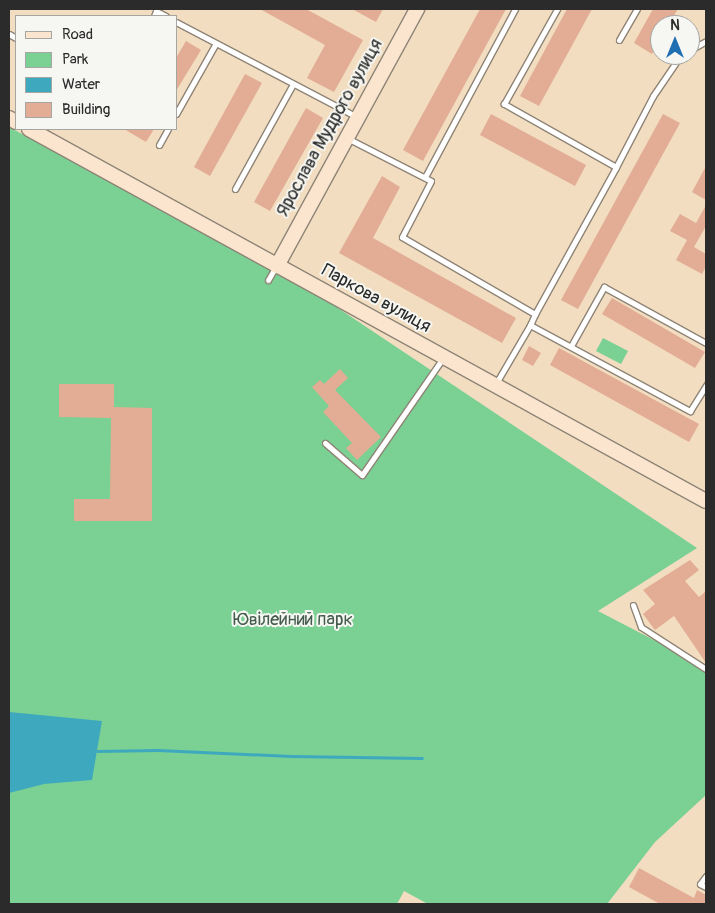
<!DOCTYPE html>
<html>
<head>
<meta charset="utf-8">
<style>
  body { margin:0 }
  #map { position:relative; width:715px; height:913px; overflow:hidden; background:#f2ddc0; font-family:Pangolin,sans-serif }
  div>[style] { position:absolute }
  .green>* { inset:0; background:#7bd093 }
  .water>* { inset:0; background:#3ea9be }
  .stream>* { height:3px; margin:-1.5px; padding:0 1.5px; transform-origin:1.5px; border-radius:1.5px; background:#3ea9be }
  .building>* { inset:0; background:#e2ad94 }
  .roads { filter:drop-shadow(1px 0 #8e8476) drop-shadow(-1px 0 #8e8476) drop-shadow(0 1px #8e8476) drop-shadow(0 -1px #8e8476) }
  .lane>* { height:5px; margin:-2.5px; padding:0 2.5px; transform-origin:2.5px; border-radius:2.5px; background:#fff }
  .secondary>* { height:14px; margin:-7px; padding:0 7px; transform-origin:7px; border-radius:7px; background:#fbe5cf }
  span { translate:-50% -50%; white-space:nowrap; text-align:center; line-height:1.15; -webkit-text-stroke:4px #f6f6f2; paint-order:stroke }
  .street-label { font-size:18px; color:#2b2b2b }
  .park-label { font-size:18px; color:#435d4a }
  .frame { position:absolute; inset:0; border:10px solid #2b2b2b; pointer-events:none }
  .legend { position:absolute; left:15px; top:15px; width:162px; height:115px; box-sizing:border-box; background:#f6f6f2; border:1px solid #a5a5a2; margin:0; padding:6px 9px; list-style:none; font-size:15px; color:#2b2b2b }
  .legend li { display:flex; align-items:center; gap:10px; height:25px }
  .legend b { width:25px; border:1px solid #a5a5a2 }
  .north { position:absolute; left:650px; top:15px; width:50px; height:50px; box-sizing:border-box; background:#f6f6f2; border:1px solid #a5a5a2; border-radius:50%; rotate:0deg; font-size:14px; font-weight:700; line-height:20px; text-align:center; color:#2b2b2b }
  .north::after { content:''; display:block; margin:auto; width:18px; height:22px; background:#1f6fb2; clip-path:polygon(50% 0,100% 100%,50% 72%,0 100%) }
</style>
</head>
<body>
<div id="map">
  <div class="green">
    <div style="clip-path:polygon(9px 127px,302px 284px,697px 548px,598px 611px,706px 667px,706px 795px,655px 842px,607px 904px,428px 904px,404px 891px,397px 904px,9px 904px)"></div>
    <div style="clip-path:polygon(603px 338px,628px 351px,621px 364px,596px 351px)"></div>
  </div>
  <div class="water">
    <div style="clip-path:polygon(9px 712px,102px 721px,92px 780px,44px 784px,9px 793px)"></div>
  </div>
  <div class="stream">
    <div style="left:97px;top:751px;width:61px;rotate:-0.9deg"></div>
    <div style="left:158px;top:750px;width:133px;rotate:2.6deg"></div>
    <div style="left:291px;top:756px;width:131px;rotate:0.9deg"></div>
  </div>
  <div class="building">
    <div style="clip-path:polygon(260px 9px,306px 9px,363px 40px,334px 92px,307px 78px,325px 45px)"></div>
    <div style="clip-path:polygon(352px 9px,383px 9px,376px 22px)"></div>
    <div style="clip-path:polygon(480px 9px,506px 9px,423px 161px,403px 150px)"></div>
    <div style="clip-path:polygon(567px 9px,592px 9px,539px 106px,520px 96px)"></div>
    <div style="clip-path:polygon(653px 9px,678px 9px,668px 25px,660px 25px,660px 40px,652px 54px,634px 43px)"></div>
    <div style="clip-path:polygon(186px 41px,201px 50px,176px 91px,176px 58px)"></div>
    <div style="clip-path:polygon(245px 74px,262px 83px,210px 176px,194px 167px)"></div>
    <div style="clip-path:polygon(306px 108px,323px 118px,270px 211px,254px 202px)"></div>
    <div style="clip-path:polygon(491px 114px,586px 165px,575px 186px,480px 135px)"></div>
    <div style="clip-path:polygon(663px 114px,680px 123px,578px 309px,561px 300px)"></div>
    <div style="clip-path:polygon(124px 129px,154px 129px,146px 142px)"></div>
    <div style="clip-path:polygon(706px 166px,706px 200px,692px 192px)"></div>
    <div style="clip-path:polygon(382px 176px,400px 187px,373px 238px,516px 318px,502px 343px,339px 253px)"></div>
    <div style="clip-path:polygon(706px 205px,706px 226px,694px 247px,706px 254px,706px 266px,702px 274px,676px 260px,687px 240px,670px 231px,680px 214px,696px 223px)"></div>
    <div style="clip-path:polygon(612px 298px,705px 352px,695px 368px,602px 314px)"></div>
    <div style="clip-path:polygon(529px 346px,541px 353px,533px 366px,522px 360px)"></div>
    <div style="clip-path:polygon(559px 348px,699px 424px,689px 442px,550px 365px)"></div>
    <div style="clip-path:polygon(340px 369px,348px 378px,335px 390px,381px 437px,357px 460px,346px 448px,352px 443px,323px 412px,329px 406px,312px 387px,320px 380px,324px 384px)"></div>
    <div style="clip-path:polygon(59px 384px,114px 384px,114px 407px,152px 408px,152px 521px,74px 521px,74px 499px,110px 499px,111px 418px,59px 417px)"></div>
    <div style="clip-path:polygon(690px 560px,699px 570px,685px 581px,699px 597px,706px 591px,706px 663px,674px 616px,655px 630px,643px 614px,655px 604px,643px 590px)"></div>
    <div style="clip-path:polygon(639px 868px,694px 898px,697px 890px,706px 895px,706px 904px,660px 904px,629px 887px)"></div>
  </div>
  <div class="roads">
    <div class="lane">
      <div style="left:154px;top:16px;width:5px;rotate:-68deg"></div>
      <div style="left:156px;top:11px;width:11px;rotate:27deg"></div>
      <div style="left:176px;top:22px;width:204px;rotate:27.7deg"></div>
      <div style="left:9px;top:34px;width:8px;rotate:30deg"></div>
      <div style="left:619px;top:40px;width:36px;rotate:-60deg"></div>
      <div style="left:690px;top:50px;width:18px;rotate:-29deg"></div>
      <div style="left:176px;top:114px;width:81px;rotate:-60.6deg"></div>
      <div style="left:347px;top:138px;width:94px;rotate:27.1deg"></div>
      <div style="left:431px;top:181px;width:63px;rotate:117.4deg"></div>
      <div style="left:402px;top:237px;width:154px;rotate:30.1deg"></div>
      <div style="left:535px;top:314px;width:12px;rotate:114deg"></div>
      <div style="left:159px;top:145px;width:18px;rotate:-61deg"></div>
      <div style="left:616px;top:167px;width:80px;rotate:-62.5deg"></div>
      <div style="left:653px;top:96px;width:50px;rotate:-55.7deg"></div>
      <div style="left:425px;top:177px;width:191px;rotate:-61.8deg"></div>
      <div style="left:235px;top:189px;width:120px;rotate:-61.1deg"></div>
      <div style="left:268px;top:280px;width:16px;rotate:-60deg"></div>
      <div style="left:535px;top:314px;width:168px;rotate:-61.1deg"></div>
      <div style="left:616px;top:167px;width:129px;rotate:-150.6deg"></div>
      <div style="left:504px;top:104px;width:109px;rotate:-60.8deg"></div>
      <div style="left:571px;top:346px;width:68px;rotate:-60.8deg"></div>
      <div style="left:604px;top:287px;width:116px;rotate:28.8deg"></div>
      <div style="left:495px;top:385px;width:69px;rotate:-59.7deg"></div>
      <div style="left:530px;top:325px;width:182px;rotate:28.3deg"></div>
      <div style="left:690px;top:411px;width:31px;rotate:-58deg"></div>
      <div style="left:325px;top:443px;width:49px;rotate:40.9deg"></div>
      <div style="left:362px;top:475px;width:142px;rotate:-55.3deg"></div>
      <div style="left:633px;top:605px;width:23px;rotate:70deg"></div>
      <div style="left:641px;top:627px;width:77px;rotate:32.9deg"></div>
      <div style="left:706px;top:876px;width:10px;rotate:127deg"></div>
      <div style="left:700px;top:884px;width:7px;rotate:27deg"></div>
    </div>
    <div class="secondary">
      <div style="left:9px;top:118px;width:8px;rotate:30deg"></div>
      <div style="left:29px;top:129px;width:772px;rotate:28.79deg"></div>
      <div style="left:277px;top:266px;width:293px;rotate:-61.4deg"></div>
    </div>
  </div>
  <div class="street-label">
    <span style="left:330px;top:128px;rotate:-61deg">Ярослава Мудрого вулиця</span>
    <span style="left:376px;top:299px;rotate:29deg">Паркова вулиця</span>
  </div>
  <div class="park-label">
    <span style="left:293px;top:620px">Ювілейний парк</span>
  </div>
  <div class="frame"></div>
  <ul class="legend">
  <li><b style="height:6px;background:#fbe5cf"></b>Road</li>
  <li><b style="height:14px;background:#7bd093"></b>Park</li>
  <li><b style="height:14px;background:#3ea9be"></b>Water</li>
  <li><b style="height:14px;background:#e2ad94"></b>Building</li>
  </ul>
  <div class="north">N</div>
</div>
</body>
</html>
